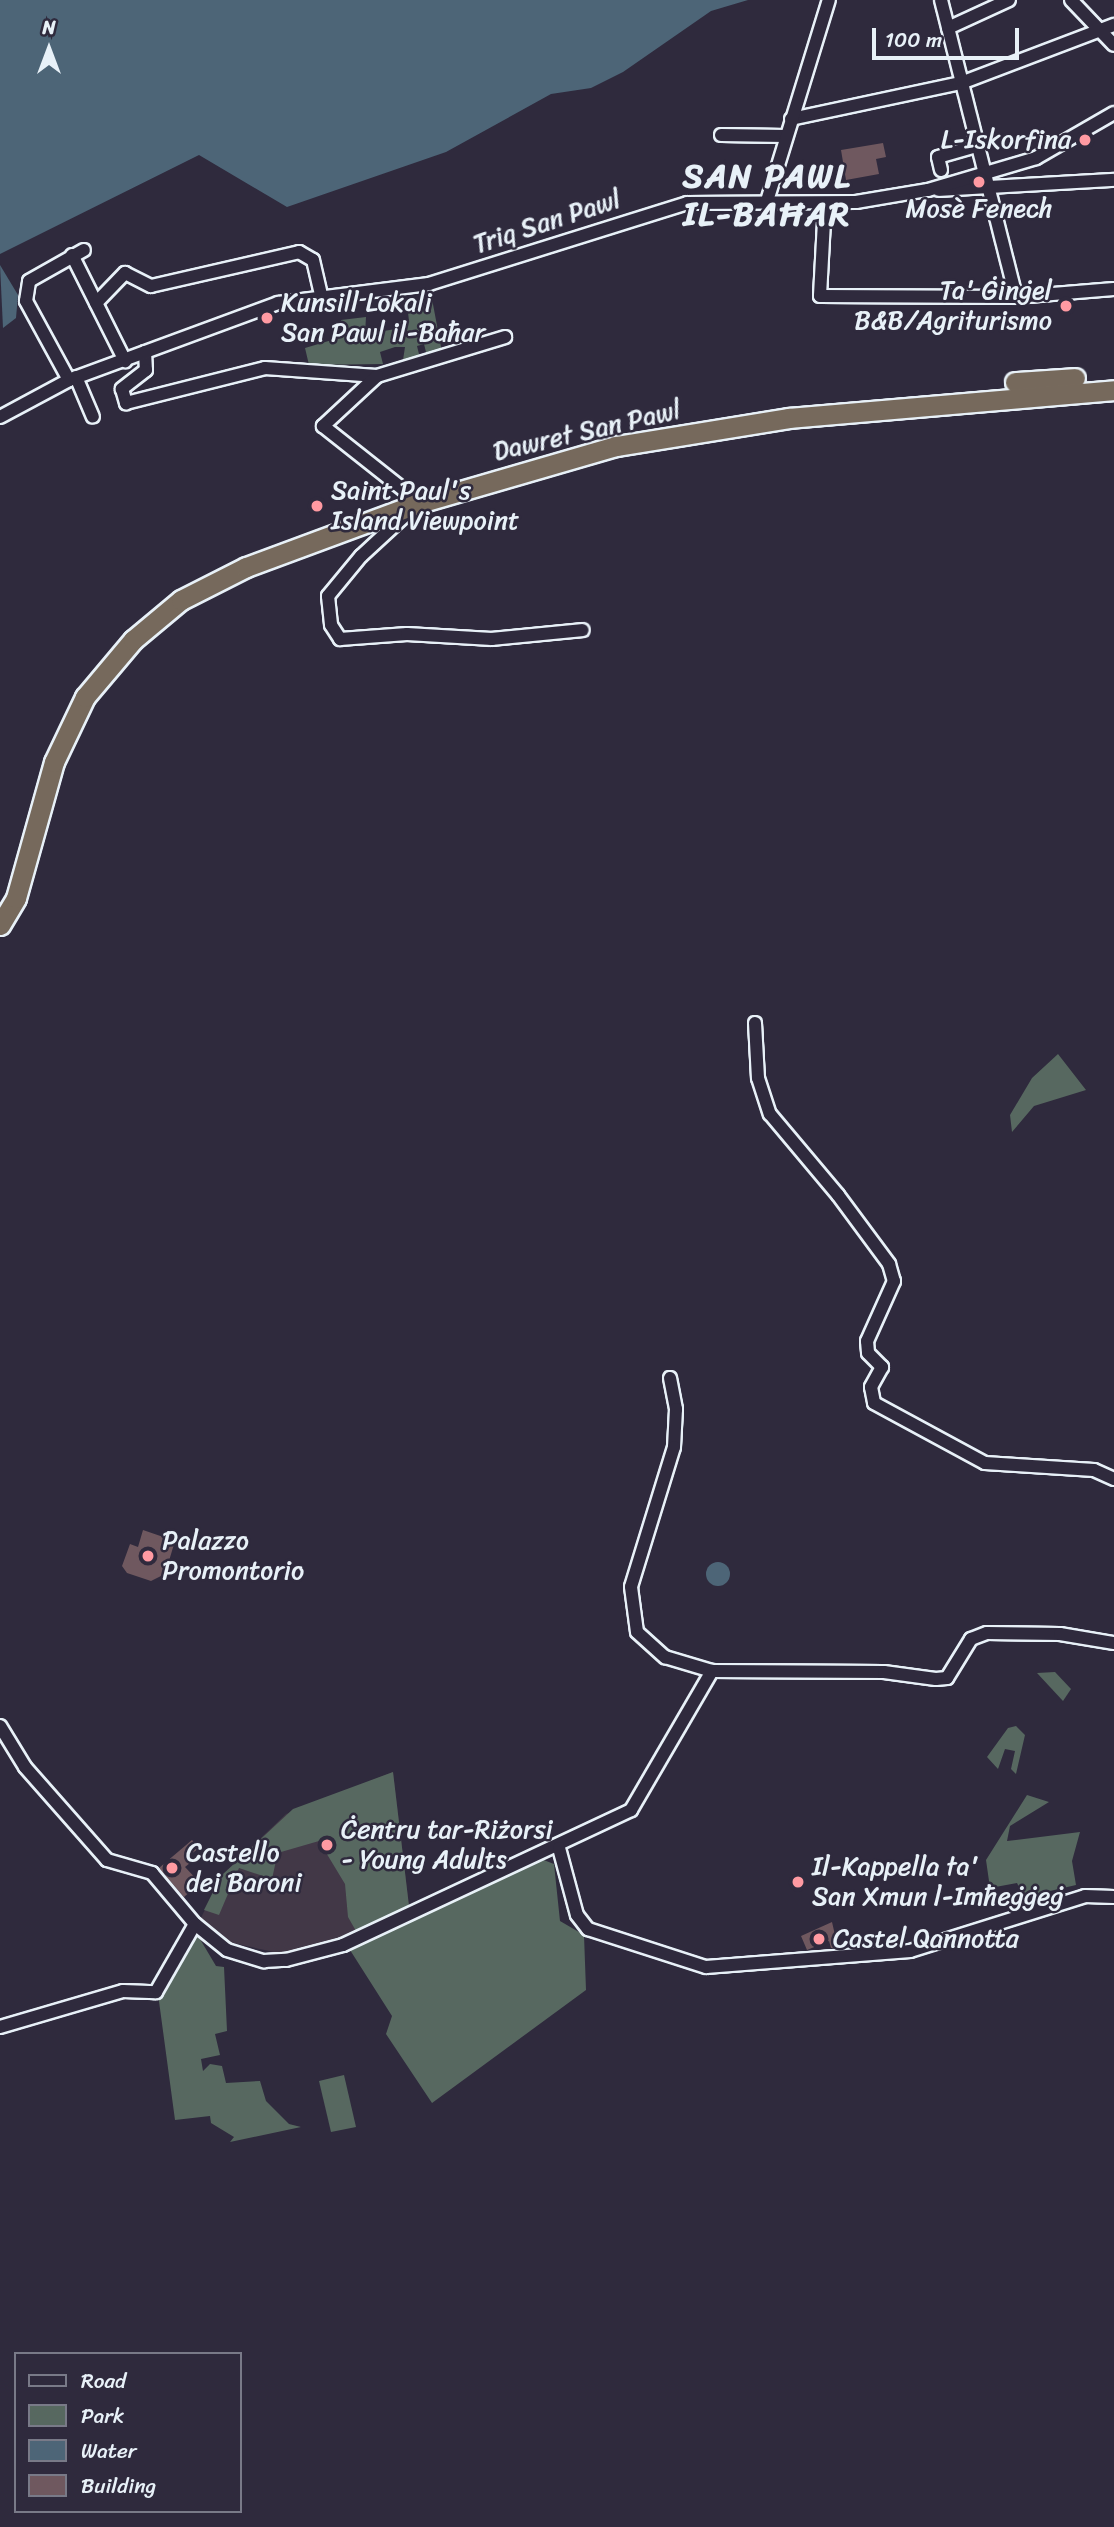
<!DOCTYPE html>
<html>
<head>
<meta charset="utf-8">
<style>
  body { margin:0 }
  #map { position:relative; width:1114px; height:2527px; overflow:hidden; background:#2f2a3d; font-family:Sriracha,sans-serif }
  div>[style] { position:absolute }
  .built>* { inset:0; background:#423847 }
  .green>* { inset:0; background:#576860 }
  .water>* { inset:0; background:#4d6577 }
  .round { border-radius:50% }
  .building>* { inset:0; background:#6f585f }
  .roads { filter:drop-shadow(2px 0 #e8f1f8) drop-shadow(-2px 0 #e8f1f8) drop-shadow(0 2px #e8f1f8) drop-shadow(0 -2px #e8f1f8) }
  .minor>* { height:12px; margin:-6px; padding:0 6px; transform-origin:6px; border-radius:6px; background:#2f2a3d }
  .highway>* { height:19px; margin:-9.5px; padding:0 9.5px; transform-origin:9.5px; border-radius:9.5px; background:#76695c }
  .dots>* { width:19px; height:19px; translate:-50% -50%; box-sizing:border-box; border:4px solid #2f2a3d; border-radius:50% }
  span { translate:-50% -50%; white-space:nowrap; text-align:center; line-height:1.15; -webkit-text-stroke:5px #2f2a3d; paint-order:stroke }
  .poi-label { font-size:26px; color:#e8f1f8 }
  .right { translate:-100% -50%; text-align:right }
  .left { translate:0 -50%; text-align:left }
  .street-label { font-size:26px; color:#e8f1f8 }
  .district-label { font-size:33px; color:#e8f1f8; font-weight:700; letter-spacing:2px }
  .legend { position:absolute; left:14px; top:2352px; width:228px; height:161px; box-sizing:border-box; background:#2f2a3d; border:2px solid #797a88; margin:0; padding:9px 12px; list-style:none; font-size:21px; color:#e8f1f8 }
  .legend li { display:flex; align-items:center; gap:14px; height:35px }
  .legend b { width:35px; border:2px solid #797a88 }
  .north { position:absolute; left:14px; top:14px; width:70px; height:70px; -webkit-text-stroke:5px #2f2a3d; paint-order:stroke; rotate:0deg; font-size:19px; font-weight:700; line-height:28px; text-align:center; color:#e8f1f8 }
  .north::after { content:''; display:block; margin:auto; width:24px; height:32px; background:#e8f1f8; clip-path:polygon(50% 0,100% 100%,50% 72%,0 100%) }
  .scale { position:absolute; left:872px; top:28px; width:147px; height:32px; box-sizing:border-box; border:4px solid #e8f1f8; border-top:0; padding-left:9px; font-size:21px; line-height:24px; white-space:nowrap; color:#e8f1f8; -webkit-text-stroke:5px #2f2a3d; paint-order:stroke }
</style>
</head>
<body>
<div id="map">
  <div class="built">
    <div style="clip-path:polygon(393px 1772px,409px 1906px,322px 1946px,283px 1954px,228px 1942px,200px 1920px,221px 1876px,286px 1814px)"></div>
  </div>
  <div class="green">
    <div style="clip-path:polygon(432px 299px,442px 352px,427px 356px,424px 344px,417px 346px,420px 358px,403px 360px,405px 347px,395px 347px,380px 352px,383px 364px,309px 365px,305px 348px,342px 337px,341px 320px,366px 317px,365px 334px,396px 329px,395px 322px,409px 321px,407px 304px)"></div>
    <div style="clip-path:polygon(1058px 1054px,1086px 1090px,1034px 1106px,1012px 1132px,1010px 1115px,1032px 1078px)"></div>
    <div style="clip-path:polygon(1055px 1672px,1071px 1689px,1063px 1701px,1037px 1673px)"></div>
    <div style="clip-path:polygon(1016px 1726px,1025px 1735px,1016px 1774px,1011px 1769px,1015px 1751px,1005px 1749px,998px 1769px,987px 1757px,1008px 1728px)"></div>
    <div style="clip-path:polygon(393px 1772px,409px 1906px,356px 1931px,348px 1917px,345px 1884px,319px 1841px,281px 1852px,263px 1849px,277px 1856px,272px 1879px,239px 1868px,219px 1915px,204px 1910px,221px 1876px,293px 1809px)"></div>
    <div style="clip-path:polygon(1027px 1795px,1049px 1802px,1010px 1826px,1007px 1841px,1080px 1832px,1072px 1861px,1076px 1885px,1024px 1897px,1017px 1883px,990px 1888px,986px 1860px)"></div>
    <div style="clip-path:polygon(541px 1859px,554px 1864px,560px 1921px,584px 1935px,586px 1990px,432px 2103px,386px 2034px,392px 2016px,350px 1950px)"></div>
    <div style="clip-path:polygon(197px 1934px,216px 1966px,224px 1967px,227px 2031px,215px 2034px,220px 2055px,201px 2059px,203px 2071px,210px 2064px,222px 2066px,226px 2083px,260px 2081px,266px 2101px,289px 2124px,301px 2127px,230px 2142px,234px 2137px,211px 2123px,210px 2116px,175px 2120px,158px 1994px)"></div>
    <div style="clip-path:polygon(344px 2075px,356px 2127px,331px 2132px,319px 2081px)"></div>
  </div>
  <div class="water">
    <div style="clip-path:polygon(0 0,748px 0,711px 11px,623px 72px,591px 88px,551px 94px,446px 152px,287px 207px,199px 155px,0 254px)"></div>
    <div style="clip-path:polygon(0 265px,18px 295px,16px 318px,3px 328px)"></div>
    <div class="round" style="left:706px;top:1562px;width:24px;height:24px"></div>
  </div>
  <div class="building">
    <div style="clip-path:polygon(883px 143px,886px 157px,876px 159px,879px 174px,846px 180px,841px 150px)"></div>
    <div style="clip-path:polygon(143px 1530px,175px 1541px,165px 1574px,151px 1581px,127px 1573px,122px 1566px,130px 1544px,138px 1547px)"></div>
    <div style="clip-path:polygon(192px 1840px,199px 1848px,186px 1858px,190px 1863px,185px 1867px,200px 1883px,184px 1897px,159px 1868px)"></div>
    <div style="clip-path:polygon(832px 1922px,838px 1948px,831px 1948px,829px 1941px,807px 1950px,801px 1936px)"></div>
  </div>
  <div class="roads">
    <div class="minor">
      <div style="left:941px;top:0;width:306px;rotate:75.8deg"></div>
      <div style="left:1071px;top:0;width:62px;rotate:46.3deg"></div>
      <div style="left:948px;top:28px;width:67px;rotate:-24.7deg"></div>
      <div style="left:791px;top:119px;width:174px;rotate:-12deg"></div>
      <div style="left:961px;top:83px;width:164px;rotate:-20.8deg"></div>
      <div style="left:721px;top:135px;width:64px;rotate:0.9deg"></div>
      <div style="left:941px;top:170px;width:13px;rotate:-103deg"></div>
      <div style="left:938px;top:157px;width:40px;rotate:-16deg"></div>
      <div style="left:939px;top:190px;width:175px;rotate:-3.3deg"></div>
      <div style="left:767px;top:201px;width:210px;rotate:-72.9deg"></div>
      <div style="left:825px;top:203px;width:93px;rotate:93.1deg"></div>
      <div style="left:820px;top:296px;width:196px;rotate:0.3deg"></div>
      <div style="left:1016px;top:297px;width:98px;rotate:-4.7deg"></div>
      <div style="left:72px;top:255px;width:119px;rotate:63.4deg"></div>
      <div style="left:96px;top:303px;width:42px;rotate:-46deg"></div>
      <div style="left:125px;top:273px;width:29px;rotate:27deg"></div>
      <div style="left:151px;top:286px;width:152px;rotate:-12.9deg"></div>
      <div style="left:299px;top:252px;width:16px;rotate:30deg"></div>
      <div style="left:313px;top:260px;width:39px;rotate:77deg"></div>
      <div style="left:145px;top:352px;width:18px;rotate:87deg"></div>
      <div style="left:146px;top:370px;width:31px;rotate:142deg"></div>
      <div style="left:122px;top:389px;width:15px;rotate:74deg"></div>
      <div style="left:126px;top:403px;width:143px;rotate:-14.1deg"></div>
      <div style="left:265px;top:368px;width:112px;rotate:4.1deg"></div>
      <div style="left:377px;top:376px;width:134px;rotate:-16.9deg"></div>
      <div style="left:377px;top:376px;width:74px;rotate:137.2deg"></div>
      <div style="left:323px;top:426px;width:110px;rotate:38.3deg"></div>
      <div style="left:76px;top:377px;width:43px;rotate:67deg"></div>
      <div style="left:69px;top:380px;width:90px;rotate:-118.6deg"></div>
      <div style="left:26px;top:301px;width:20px;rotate:-81deg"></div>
      <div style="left:29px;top:281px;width:63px;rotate:-29.4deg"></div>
      <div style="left:0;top:417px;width:78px;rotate:-28.2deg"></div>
      <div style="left:69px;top:380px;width:223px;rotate:-20.2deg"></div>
      <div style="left:278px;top:303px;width:152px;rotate:-7.2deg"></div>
      <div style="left:429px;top:284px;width:270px;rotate:-17.4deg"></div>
      <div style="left:687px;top:203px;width:169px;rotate:-0.3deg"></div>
      <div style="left:856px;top:202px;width:73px;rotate:-9.5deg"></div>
      <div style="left:928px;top:190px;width:113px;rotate:-16.5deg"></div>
      <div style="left:1036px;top:158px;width:90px;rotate:-30deg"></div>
      <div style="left:412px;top:509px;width:69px;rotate:137.3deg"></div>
      <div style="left:361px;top:556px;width:52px;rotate:129.5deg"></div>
      <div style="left:328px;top:596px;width:29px;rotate:84deg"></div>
      <div style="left:331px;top:625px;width:17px;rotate:57deg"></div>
      <div style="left:340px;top:639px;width:67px;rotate:-4.3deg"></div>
      <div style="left:407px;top:634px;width:85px;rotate:3.4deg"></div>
      <div style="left:492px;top:639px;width:91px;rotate:-5.6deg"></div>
      <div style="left:755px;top:1023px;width:55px;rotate:86.9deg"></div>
      <div style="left:758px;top:1078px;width:38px;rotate:72deg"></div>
      <div style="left:770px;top:1114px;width:106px;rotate:50deg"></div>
      <div style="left:838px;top:1195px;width:86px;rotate:53.5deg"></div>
      <div style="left:889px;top:1264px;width:18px;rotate:74deg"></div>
      <div style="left:894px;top:1281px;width:66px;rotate:114.2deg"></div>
      <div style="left:867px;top:1341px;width:12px;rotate:85deg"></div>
      <div style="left:868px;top:1353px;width:20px;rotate:45deg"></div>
      <div style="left:882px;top:1367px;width:23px;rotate:119deg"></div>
      <div style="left:871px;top:1387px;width:16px;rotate:79deg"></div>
      <div style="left:874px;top:1403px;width:126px;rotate:28.4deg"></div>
      <div style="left:985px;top:1463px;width:109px;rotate:3.7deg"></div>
      <div style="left:1094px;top:1470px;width:22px;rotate:24deg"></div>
      <div style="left:670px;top:1378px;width:32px;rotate:79deg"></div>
      <div style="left:676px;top:1409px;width:38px;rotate:93deg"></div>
      <div style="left:674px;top:1447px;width:146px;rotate:107.1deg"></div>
      <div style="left:631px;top:1587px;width:45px;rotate:82.4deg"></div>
      <div style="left:637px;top:1632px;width:38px;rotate:42deg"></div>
      <div style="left:665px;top:1657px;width:49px;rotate:16.6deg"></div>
      <div style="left:712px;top:1671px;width:172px;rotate:0.3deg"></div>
      <div style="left:884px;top:1672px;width:52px;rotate:7.7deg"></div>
      <div style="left:936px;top:1679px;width:11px;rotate:-5deg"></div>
      <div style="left:947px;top:1678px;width:46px;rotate:-58.4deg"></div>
      <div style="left:971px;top:1639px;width:17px;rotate:-21deg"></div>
      <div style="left:987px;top:1633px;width:73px;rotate:0.8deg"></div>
      <div style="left:1060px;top:1634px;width:55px;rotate:9.5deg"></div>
      <div style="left:0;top:1726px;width:48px;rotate:58.6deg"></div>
      <div style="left:25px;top:1767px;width:124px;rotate:48.6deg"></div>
      <div style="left:107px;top:1860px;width:47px;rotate:16.1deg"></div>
      <div style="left:152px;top:1873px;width:67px;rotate:49.9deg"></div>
      <div style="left:195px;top:1924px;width:41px;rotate:39.1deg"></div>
      <div style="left:227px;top:1950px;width:39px;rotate:17deg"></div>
      <div style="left:264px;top:1961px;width:22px;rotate:-3deg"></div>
      <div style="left:286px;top:1960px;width:59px;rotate:-14.7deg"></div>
      <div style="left:343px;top:1945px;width:318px;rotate:-25.1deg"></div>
      <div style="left:631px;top:1810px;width:161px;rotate:-59.8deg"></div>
      <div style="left:559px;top:1848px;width:69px;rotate:75deg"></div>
      <div style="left:577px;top:1915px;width:18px;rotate:52deg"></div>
      <div style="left:588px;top:1929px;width:124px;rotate:17.9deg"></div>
      <div style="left:706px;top:1967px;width:205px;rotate:-4.5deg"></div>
      <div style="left:910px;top:1951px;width:183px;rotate:-17.4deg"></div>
      <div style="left:1085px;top:1896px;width:29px;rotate:2deg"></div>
      <div style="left:0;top:2027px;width:128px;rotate:-16.3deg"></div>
      <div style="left:123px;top:1991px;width:33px;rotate:2deg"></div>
      <div style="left:156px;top:1992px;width:78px;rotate:-60.2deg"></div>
    </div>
    <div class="highway">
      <div style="left:1015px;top:382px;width:60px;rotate:-3.8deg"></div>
      <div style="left:0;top:925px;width:31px;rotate:-59deg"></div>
      <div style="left:16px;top:898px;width:141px;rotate:-74.4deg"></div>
      <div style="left:54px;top:762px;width:72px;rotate:-64.5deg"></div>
      <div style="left:85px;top:697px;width:75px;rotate:-49.9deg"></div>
      <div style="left:133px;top:640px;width:62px;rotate:-39.8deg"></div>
      <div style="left:181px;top:600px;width:73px;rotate:-26.9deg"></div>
      <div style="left:246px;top:567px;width:181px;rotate:-20.3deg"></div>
      <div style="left:416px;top:504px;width:208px;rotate:-16.2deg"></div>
      <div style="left:616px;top:446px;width:175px;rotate:-9.2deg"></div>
      <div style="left:789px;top:418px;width:326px;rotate:-4.9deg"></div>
    </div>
  </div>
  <div class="dots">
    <div style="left:1085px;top:140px;background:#ff9aa2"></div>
    <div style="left:979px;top:182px;background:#ff9aa2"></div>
    <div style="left:1066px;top:306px;background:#ff9aa2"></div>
    <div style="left:267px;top:318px;background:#ff9aa2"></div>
    <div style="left:317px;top:506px;background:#ff9aa2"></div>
    <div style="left:148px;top:1556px;background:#ff9aa2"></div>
    <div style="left:327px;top:1845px;background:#ff9aa2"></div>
    <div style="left:172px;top:1868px;background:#ff9aa2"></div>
    <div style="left:798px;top:1882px;background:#ff9aa2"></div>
    <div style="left:819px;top:1939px;background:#ff9aa2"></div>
  </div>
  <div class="poi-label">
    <span class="right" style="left:1071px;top:140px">L-Iskorfina</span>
    <span style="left:979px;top:209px">Mosè Fenech</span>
    <span class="right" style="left:1052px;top:306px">Ta' Ġinġel<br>B&amp;B/Agriturismo</span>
    <span class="left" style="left:281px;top:318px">Kunsill Lokali<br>San Pawl il-Baħar</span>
    <span class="left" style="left:331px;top:506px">Saint Paul's<br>Island Viewpoint</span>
    <span class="left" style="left:162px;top:1556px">Palazzo<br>Promontorio</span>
    <span class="left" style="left:341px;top:1845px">Ċentru tar-Riżorsi<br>- Young Adults</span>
    <span class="left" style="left:186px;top:1868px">Castello<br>dei Baroni</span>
    <span class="left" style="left:812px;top:1882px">Il-Kappella ta'<br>San Xmun l-Imħeġġeġ</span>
    <span class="left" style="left:833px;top:1939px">Castel Qannotta</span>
  </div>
  <div class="street-label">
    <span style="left:547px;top:222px;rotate:-18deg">Triq San Pawl</span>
    <span style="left:587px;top:431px;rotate:-13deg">Dawret San Pawl</span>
  </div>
  <div class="district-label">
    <span style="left:767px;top:196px">SAN PAWL<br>IL-BAĦAR</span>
  </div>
  <ul class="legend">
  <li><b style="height:9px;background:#2f2a3d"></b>Road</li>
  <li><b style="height:19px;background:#576860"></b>Park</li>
  <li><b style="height:19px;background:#4d6577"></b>Water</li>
  <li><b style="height:19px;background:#6f585f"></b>Building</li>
  </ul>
  <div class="north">N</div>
  <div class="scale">100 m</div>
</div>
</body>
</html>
